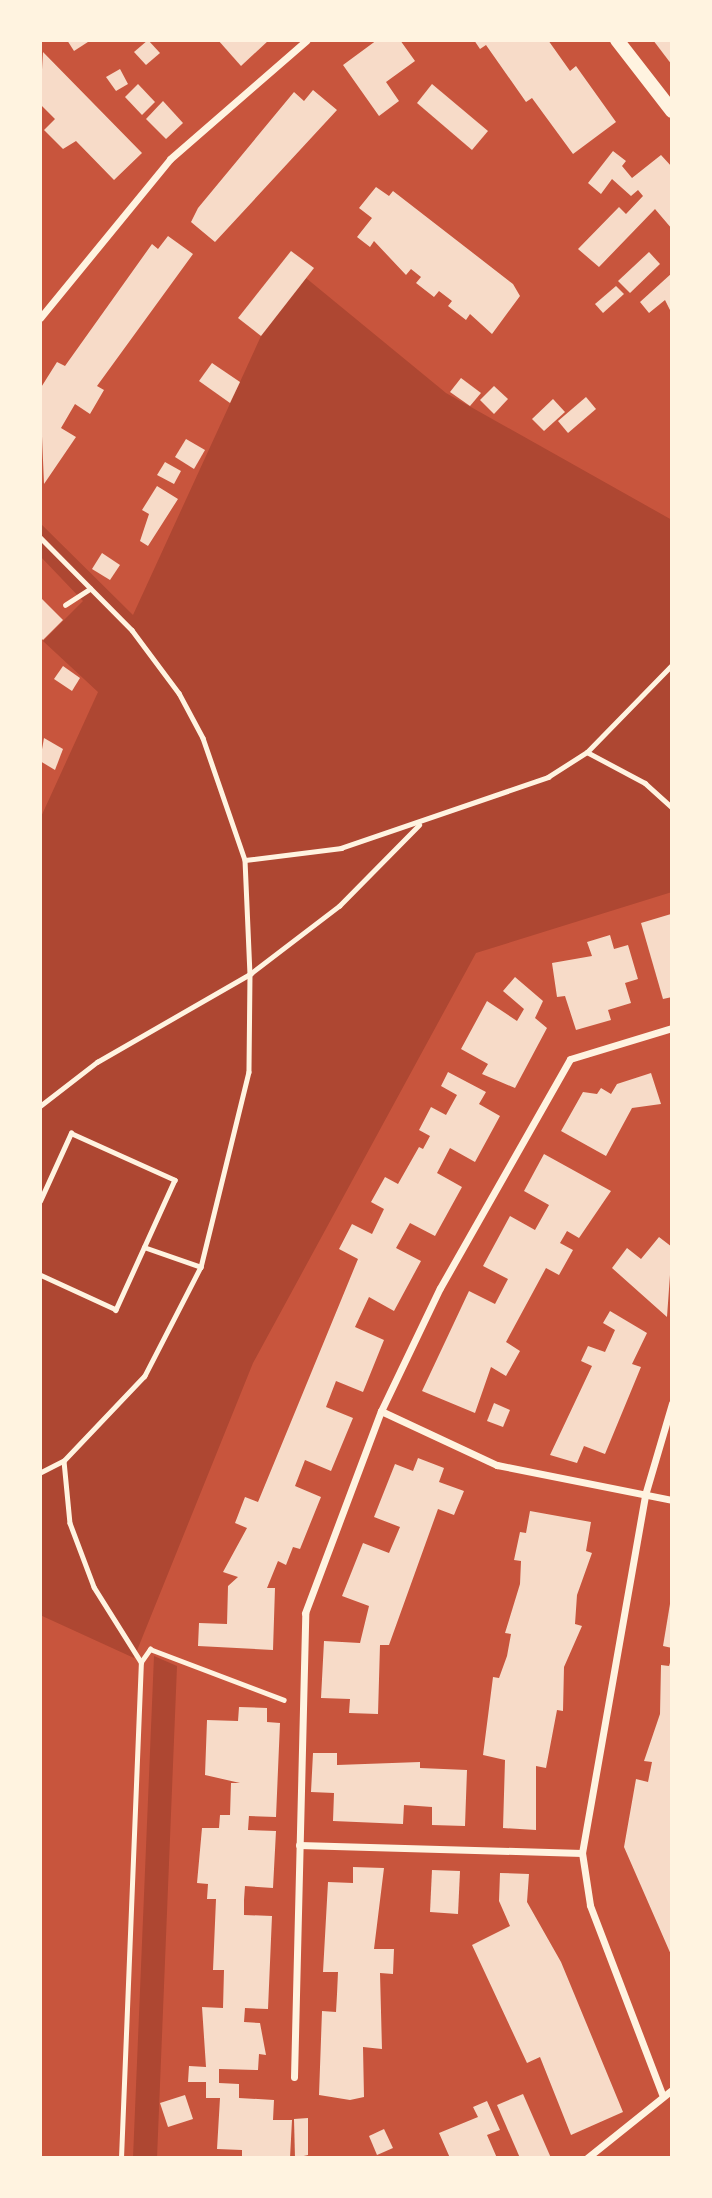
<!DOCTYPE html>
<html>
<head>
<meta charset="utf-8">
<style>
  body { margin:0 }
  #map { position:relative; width:712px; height:2198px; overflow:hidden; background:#c8553d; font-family:"Public Sans",sans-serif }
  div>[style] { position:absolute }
  .green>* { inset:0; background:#ae4732 }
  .building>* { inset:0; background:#f7dbc8 }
  .path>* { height:4.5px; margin:-2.25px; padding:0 2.25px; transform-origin:2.25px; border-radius:2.25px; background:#fff3e0 }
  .minor>* { height:7px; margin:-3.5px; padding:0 3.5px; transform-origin:3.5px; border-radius:3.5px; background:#fff3e0 }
  .secondary>* { height:14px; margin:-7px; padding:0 7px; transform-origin:7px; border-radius:7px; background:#fff3e0 }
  span { translate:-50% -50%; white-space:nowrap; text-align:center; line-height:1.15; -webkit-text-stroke:7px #fff3e0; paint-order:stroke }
  .frame { position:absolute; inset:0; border:42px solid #fff3e0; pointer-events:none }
</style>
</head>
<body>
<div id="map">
  <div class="green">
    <div style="clip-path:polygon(306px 278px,446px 393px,672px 520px,672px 892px,476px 953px,253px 1363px,134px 1658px,40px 1615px,40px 819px,98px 692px,43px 641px,83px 601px,40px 556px,40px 523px,133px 615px,261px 336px)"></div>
    <div style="clip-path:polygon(154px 1656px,177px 1666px,157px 2158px,133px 2158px)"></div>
  </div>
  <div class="building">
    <div style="clip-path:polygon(67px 40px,91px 40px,74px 51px)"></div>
    <div style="clip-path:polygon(148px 40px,160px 53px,146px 65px,134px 52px)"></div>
    <div style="clip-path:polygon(218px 40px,269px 40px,241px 66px)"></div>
    <div style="clip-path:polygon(377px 40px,400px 40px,415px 61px,386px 82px,399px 101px,379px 116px,343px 65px)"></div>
    <div style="clip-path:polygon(474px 40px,548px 40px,570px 71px,576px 66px,616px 122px,573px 154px,532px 98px,526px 102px,486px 45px,480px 49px)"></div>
    <div style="clip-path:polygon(653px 40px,672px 40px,672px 65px)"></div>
    <div style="clip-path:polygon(43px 52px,142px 153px,114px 180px,76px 141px,63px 149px,44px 130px,55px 119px,40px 104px)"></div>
    <div style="clip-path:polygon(120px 69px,128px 84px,116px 91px,106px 77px)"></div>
    <div style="clip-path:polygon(138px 84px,155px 102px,142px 115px,125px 97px)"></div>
    <div style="clip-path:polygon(432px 84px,488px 131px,472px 150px,417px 103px)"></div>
    <div style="clip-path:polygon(313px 90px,337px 110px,215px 242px,191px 222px,198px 208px,294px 92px,304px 101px)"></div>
    <div style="clip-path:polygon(163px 101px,183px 123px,166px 139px,146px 119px)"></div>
    <div style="clip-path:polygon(613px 151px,626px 161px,622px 166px,632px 178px,661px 155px,672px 167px,672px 229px,655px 209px,599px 267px,578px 249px,619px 207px,626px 214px,643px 196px,638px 190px,631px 196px,612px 179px,601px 194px,588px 183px)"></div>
    <div style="clip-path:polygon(376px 187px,389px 196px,393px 191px,513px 284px,520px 296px,492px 334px,470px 314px,466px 320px,448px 306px,452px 301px,439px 291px,434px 297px,416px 283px,421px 277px,411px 269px,406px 275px,374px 241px,370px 247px,357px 237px,372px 218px,359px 208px)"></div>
    <div style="clip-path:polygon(168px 236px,193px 254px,97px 386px,104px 390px,90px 414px,75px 404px,61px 428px,76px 437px,44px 484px,40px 389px,57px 362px,65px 366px,152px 244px,158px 249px)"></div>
    <div style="clip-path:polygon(291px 251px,314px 268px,261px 336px,238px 318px)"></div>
    <div style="clip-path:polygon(649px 252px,660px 264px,630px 293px,618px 281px)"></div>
    <div style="clip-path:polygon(672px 273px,672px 314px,665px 300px,649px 313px,640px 302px)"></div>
    <div style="clip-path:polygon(616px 286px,624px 294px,603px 313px,595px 304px)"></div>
    <div style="clip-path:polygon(212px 363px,240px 382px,230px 403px,199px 381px)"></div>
    <div style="clip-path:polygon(461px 378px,481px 393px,470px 406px,450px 392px)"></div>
    <div style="clip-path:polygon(494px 386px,508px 399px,494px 414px,480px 400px)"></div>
    <div style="clip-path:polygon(586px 397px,596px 409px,568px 433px,558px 421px)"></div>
    <div style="clip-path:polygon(553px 399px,565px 412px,544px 431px,532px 419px)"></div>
    <div style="clip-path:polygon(186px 439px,205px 450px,194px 469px,175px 457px)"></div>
    <div style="clip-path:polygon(165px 462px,181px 471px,174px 484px,157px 475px)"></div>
    <div style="clip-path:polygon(157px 486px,178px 499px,148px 546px,140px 541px,149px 514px,142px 510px)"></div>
    <div style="clip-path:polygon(102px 553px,120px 565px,110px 580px,92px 569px)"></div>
    <div style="clip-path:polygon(40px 597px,63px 620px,43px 640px,40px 637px)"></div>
    <div style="clip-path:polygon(63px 666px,80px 678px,72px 691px,54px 679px)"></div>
    <div style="clip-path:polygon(44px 738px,63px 749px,55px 770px,40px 761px)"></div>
    <div style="clip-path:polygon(671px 914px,672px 997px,663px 999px,641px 923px)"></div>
    <div style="clip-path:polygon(610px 935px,614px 949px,628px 945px,638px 979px,625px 983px,631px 1003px,608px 1010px,611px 1020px,576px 1030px,565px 996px,557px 997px,552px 963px,592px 956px,587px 942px)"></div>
    <div style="clip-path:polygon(515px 977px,543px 1001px,535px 1018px,547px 1028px,515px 1088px,482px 1074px,488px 1064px,461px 1049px,487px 1001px,517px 1021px,524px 1009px,503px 991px)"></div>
    <div style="clip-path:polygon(448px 1072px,486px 1092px,479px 1104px,500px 1116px,475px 1162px,450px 1148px,437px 1173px,462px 1187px,435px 1236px,410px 1223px,396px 1248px,421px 1261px,394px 1311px,369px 1297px,355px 1327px,384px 1340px,363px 1392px,336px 1381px,326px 1407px,353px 1418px,331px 1471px,305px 1460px,295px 1486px,321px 1497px,300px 1549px,293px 1547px,286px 1565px,278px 1561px,267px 1588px,275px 1588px,273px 1650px,198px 1646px,199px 1623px,227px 1624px,228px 1586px,238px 1577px,223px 1572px,247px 1528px,235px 1523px,245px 1497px,258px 1502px,358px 1259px,339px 1249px,352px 1224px,372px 1234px,384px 1209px,371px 1202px,385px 1177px,398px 1184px,419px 1147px,423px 1149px,430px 1136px,419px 1130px,431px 1107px,446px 1115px,457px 1095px,441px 1086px)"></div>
    <div style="clip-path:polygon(651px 1073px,661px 1104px,632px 1108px,606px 1156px,561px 1131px,583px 1092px,597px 1094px,601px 1088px,611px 1094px,617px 1084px)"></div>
    <div style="clip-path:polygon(544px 1154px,611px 1191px,579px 1238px,567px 1231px,560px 1243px,573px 1250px,559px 1275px,546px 1268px,506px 1342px,520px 1351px,506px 1376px,491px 1367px,475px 1413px,422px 1391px,469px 1291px,495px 1304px,508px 1279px,483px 1266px,510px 1216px,535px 1230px,549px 1205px,524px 1191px)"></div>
    <div style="clip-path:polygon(659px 1237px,672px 1247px,667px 1317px,612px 1268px,627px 1248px,641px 1259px)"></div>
    <div style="clip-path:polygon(610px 1311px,647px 1333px,632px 1364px,641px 1367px,605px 1454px,584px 1446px,577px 1463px,550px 1455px,592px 1366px,581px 1361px,588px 1346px,605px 1352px,615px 1330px,603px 1323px)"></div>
    <div style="clip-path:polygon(494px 1403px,510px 1410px,503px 1427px,487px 1421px)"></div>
    <div style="clip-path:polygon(418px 1458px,444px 1468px,439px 1482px,464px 1491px,454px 1515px,438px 1509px,389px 1645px,380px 1645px,378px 1714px,349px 1713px,350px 1699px,321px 1698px,324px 1641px,360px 1643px,369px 1606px,342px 1596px,363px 1543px,389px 1553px,400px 1527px,374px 1517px,395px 1464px,413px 1471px)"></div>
    <div style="clip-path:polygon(530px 1511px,591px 1522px,586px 1551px,592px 1553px,577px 1595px,575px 1624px,582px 1626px,564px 1667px,563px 1711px,557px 1710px,546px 1768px,536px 1766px,536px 1830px,503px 1828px,505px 1760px,483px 1755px,493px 1677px,499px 1678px,507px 1656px,511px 1634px,505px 1633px,520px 1584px,521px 1561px,514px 1560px,520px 1532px,526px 1533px)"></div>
    <div style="clip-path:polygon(670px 1604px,672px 1604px,672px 1648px,663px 1646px)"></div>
    <div style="clip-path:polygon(672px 1656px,672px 1957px,624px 1847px,636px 1779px,648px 1782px,652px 1762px,644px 1761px,660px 1714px,661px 1665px,669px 1666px)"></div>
    <div style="clip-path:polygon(239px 1707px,267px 1708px,267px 1722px,280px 1723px,276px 1817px,249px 1816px,248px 1830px,276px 1831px,273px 1888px,245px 1886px,244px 1900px,244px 1915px,272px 1916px,268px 2009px,245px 2008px,244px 2022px,260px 2023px,266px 2055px,259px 2054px,258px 2070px,219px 2069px,219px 2083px,239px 2084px,239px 2098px,274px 2100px,273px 2120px,292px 2120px,290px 2158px,242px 2158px,242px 2150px,217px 2149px,220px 2098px,206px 2098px,206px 2082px,188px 2082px,189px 2066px,206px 2067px,202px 2007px,223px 2008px,224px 1970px,213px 1970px,216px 1899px,207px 1899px,208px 1884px,197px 1883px,202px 1828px,219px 1828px,220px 1815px,230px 1815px,231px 1783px,240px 1783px,205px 1775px,207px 1720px,238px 1721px)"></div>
    <div style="clip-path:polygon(313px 1753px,337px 1753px,337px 1765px,420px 1762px,420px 1768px,467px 1770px,465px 1826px,432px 1825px,432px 1807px,404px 1805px,403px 1824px,333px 1821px,334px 1793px,311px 1792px)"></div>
    <div style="clip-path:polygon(353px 1867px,384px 1868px,374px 1949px,394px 1949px,393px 1974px,380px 1973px,382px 2049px,363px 2047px,364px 2097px,350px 2100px,319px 2095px,322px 2011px,336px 2012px,337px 1994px,338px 1972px,323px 1972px,328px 1882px,353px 1883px)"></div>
    <div style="clip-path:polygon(432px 1870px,460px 1871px,458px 1914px,430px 1912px)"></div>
    <div style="clip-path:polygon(500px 1873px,529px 1874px,527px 1902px,561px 1962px,623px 2112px,571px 2135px,540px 2057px,527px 2063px,472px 1945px,510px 1926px,499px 1901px)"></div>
    <div style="clip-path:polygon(523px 2094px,551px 2158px,520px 2158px,497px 2105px)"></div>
    <div style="clip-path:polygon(185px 2095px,193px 2119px,168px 2127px,160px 2103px)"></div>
    <div style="clip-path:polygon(487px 2101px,500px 2130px,487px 2135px,497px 2158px,450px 2158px,439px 2133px,478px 2117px,473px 2107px)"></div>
    <div style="clip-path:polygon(308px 2118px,308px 2155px,295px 2158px,294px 2119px)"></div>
    <div style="clip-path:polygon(384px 2129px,393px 2148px,377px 2155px,369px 2136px)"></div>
  </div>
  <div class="path">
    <div style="left:40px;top:537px;width:131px;rotate:45.3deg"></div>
    <div style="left:132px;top:630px;width:79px;rotate:53.3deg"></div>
    <div style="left:179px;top:693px;width:51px;rotate:61.9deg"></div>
    <div style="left:203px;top:738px;width:129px;rotate:71deg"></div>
    <div style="left:245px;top:860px;width:114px;rotate:87.5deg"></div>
    <div style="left:250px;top:974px;width:98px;rotate:90.6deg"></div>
    <div style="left:249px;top:1072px;width:201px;rotate:103.8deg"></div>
    <div style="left:201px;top:1267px;width:123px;rotate:117.2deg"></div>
    <div style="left:145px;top:1376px;width:117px;rotate:133.6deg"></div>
    <div style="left:64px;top:1461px;width:27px;rotate:153deg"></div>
    <div style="left:65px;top:605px;width:30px;rotate:-33deg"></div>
    <div style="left:587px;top:752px;width:66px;rotate:28.1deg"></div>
    <div style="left:645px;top:783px;width:36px;rotate:42deg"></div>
    <div style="left:245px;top:860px;width:97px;rotate:-7.1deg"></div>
    <div style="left:341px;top:848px;width:219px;rotate:-18.9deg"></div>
    <div style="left:548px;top:777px;width:46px;rotate:-32.7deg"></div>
    <div style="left:587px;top:752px;width:122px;rotate:-45.7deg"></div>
    <div style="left:40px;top:1106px;width:72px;rotate:-37.7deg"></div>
    <div style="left:97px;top:1062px;width:177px;rotate:-29.9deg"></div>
    <div style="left:250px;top:974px;width:112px;rotate:-37.4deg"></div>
    <div style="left:339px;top:906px;width:114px;rotate:-45.4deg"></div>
    <div style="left:40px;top:1201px;width:75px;rotate:-65.5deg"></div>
    <div style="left:71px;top:1133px;width:114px;rotate:24.3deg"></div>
    <div style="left:175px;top:1180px;width:143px;rotate:114.4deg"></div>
    <div style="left:116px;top:1310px;width:84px;rotate:-155.3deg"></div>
    <div style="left:144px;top:1247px;width:60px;rotate:19.3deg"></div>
    <div style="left:64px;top:1461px;width:62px;rotate:84.5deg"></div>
    <div style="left:70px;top:1523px;width:68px;rotate:69.4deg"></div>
    <div style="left:94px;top:1587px;width:89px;rotate:57.9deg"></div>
    <div style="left:121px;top:2158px;width:496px;rotate:-87.7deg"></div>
    <div style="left:141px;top:1662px;width:16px;rotate:-55deg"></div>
    <div style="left:150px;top:1649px;width:143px;rotate:20.8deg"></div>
  </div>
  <div class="minor">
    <div style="left:40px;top:318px;width:205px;rotate:-50.7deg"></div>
    <div style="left:170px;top:159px;width:181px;rotate:-41deg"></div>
    <div style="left:381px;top:1411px;width:128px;rotate:25deg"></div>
    <div style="left:497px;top:1465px;width:178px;rotate:11.3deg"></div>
    <div style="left:299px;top:1845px;width:283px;rotate:1.6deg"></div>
    <div style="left:294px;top:2077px;width:464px;rotate:-88.6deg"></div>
    <div style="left:305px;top:1613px;width:216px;rotate:-69.4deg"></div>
    <div style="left:381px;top:1411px;width:136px;rotate:-64.4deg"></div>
    <div style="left:440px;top:1288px;width:263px;rotate:-60.4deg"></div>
    <div style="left:570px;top:1059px;width:107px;rotate:-16.9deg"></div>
    <div style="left:662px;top:2094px;width:202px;rotate:-110.9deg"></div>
    <div style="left:590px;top:1905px;width:53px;rotate:-98.7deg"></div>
    <div style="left:582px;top:1853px;width:364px;rotate:-80deg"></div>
    <div style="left:645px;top:1495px;width:96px;rotate:-73.6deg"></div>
    <div style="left:587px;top:2158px;width:109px;rotate:-38.7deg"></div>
  </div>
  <div class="secondary">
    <div style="left:617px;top:40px;width:90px;rotate:52.2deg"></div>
  </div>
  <div class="frame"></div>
</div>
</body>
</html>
